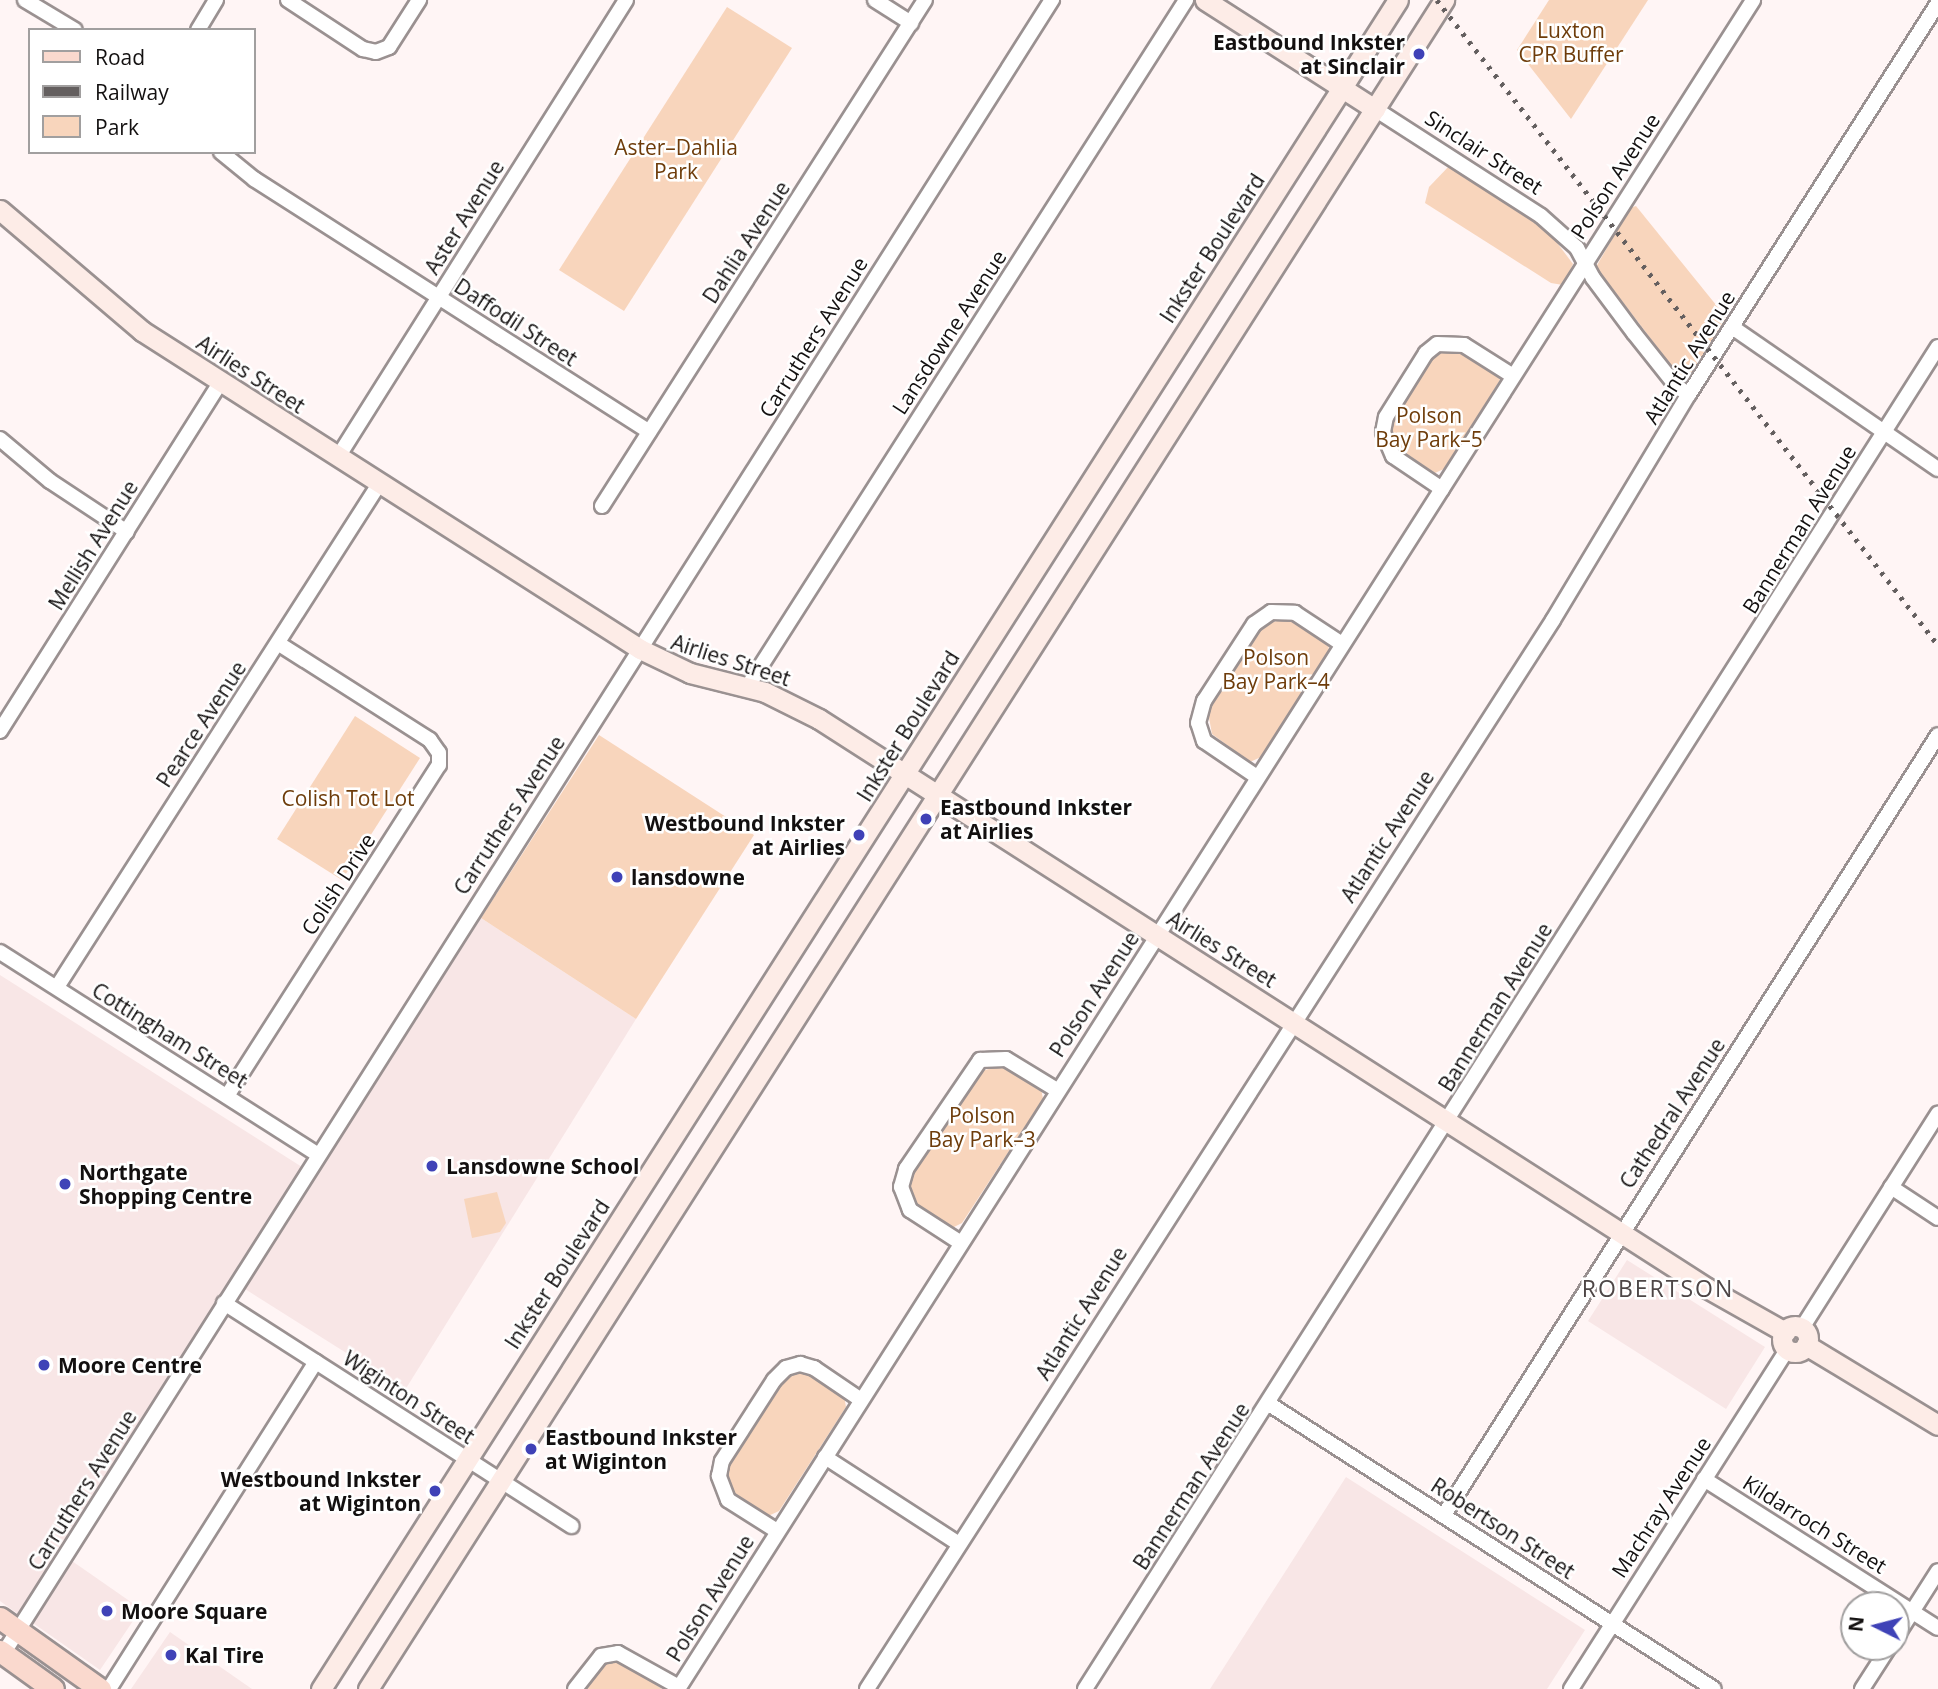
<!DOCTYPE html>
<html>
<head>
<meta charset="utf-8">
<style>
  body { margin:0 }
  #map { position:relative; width:1938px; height:1689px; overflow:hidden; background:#fff5f5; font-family:"Open Sans",sans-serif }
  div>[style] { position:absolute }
  .built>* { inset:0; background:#f8e6e6 }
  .green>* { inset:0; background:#f8d5bc }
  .roads { filter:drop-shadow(2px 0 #9a9191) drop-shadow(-2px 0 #9a9191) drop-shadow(0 2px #9a9191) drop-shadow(0 -2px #9a9191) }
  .street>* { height:14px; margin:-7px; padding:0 7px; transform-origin:7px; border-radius:7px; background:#fff }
  .secondary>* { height:19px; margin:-9.5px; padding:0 9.5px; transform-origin:9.5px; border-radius:9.5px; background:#fdece7 }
  .secondary>.ring { margin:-9.5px; padding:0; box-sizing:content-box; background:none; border:19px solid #fdece7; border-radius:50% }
  .primary>* { height:21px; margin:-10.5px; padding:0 10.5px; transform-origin:10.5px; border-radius:10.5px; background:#fad9ce }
  .rail>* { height:4.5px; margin-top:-2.25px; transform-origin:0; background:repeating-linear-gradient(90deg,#645f5f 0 3.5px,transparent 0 10.5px) }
  .dots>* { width:19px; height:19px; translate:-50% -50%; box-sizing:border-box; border:4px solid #fff; border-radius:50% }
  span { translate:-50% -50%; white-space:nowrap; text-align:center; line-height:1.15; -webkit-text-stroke:5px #fff; paint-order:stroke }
  .park-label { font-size:21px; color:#6e3c0a }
  .poi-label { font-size:21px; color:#131010; font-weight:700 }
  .right { translate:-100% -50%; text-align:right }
  .left { translate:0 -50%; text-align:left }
  .street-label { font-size:21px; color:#131010 }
  .neighbourhood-label { font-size:23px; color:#4e4646; letter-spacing:2px }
  .legend { position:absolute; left:28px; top:28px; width:228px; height:126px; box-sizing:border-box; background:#fff; border:2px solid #a19f9f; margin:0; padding:9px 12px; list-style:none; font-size:21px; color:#131010 }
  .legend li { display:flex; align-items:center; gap:14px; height:35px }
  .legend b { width:35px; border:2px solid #a19f9f }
  .north { position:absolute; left:1840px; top:1591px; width:70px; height:70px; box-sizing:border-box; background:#fff; border:2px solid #a19f9f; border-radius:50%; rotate:276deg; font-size:19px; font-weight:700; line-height:28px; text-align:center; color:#131010 }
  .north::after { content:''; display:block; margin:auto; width:24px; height:32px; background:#3f42b7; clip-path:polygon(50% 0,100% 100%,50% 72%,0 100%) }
</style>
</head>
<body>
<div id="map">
  <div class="built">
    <div style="clip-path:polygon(481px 918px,636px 1019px,405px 1390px,245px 1289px)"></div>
    <div style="clip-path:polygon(0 975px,302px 1167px,18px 1614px,0 1601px)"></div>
    <div style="clip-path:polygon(1627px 1260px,1765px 1347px,1726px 1409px,1588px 1321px)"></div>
    <div style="clip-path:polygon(1346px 1477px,1585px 1630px,1547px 1689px,1210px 1689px)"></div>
    <div style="clip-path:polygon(72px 1561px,141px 1609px,100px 1670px,30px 1621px)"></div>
    <div style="clip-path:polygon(170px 1632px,252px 1689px,131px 1689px)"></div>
  </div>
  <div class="green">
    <div style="clip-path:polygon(1549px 0,1648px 0,1571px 119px,1517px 50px)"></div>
    <div style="clip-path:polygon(727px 7px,792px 48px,624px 311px,559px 270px)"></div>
    <div style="clip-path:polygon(1451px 164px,1546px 228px,1573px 264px,1563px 285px,1551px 283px,1425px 203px,1429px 187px)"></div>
    <div style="clip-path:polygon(1636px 206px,1725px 316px,1726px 326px,1688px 378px,1680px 377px,1596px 267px,1630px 208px)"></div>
    <div style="clip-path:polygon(1447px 350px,1466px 352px,1497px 373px,1500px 380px,1446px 468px,1435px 473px,1399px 449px,1392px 431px,1397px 411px,1431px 359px)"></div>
    <div style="clip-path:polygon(1291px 618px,1328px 641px,1329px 652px,1263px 756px,1250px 762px,1212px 734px,1208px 712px,1263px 624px)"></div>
    <div style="clip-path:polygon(355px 716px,420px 758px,342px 880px,277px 839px)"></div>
    <div style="clip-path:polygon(599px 735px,754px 835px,636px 1019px,481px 918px)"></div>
    <div style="clip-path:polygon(1005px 1065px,1041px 1088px,1043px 1099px,962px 1223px,950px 1229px,912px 1201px,908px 1187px,912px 1171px,977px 1072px)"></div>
    <div style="clip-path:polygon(497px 1192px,506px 1223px,500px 1232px,472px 1238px,464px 1199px)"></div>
    <div style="clip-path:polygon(808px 1373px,844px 1396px,846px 1407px,779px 1511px,766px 1517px,729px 1489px,725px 1482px,729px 1459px,774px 1387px,788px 1375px)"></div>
    <div style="clip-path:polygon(615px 1661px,624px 1662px,662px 1689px,582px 1689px,604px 1663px)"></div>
  </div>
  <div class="roads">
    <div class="street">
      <div style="left:25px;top:0;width:58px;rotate:31deg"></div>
      <div style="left:288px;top:0;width:90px;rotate:33.2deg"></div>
      <div style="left:363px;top:49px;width:13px;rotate:13deg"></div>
      <div style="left:376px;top:52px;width:14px;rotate:-21deg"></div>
      <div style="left:389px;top:47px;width:56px;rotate:-57.4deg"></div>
      <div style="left:875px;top:0;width:43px;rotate:32.6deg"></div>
      <div style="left:198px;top:30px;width:35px;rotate:-59deg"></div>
      <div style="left:1375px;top:109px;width:197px;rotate:32.8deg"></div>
      <div style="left:1541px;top:216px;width:48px;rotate:41.6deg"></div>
      <div style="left:1577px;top:248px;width:34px;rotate:62deg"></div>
      <div style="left:1593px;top:278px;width:69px;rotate:53.3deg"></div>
      <div style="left:1634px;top:333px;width:69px;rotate:51.5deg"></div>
      <div style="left:1677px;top:387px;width:14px;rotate:30deg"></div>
      <div style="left:221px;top:152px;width:43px;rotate:39.3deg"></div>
      <div style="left:254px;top:179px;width:469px;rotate:32.6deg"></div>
      <div style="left:1732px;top:327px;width:250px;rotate:34.6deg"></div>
      <div style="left:0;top:439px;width:65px;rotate:40deg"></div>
      <div style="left:50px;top:481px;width:92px;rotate:33.5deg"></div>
      <div style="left:338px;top:457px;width:540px;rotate:-57.78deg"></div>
      <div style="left:1442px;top:489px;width:59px;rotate:-146deg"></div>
      <div style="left:1393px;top:456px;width:26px;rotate:-113deg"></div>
      <div style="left:1383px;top:432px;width:15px;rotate:-79deg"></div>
      <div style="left:1386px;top:417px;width:75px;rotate:-58deg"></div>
      <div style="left:1426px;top:353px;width:14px;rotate:-39deg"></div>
      <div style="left:1437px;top:344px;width:27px;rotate:2deg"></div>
      <div style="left:1464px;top:345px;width:58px;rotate:32.3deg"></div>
      <div style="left:602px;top:506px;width:600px;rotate:-57.45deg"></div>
      <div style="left:748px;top:686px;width:814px;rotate:-57.44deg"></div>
      <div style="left:0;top:731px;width:414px;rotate:-57.7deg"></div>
      <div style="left:1257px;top:777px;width:64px;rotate:-145.8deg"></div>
      <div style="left:1204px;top:741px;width:19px;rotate:-108deg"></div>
      <div style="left:1198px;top:723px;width:23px;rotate:-75deg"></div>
      <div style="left:1204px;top:701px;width:92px;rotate:-57deg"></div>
      <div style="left:1254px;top:624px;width:21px;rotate:-35deg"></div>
      <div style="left:1271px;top:612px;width:24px;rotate:2deg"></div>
      <div style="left:1295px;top:613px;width:56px;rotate:33.4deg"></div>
      <div style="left:0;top:952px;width:376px;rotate:32.5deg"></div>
      <div style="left:57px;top:987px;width:597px;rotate:-57.37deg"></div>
      <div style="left:227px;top:1096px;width:393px;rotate:-57.4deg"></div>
      <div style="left:439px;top:765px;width:12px;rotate:-90deg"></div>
      <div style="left:439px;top:753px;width:16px;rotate:-125deg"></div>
      <div style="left:430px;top:740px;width:180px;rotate:-147.5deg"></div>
      <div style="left:1891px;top:1187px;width:56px;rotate:33.4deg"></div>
      <div style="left:961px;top:1243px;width:61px;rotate:-147.1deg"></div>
      <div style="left:910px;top:1210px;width:25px;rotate:-111deg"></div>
      <div style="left:901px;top:1187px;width:19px;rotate:-74deg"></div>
      <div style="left:906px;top:1169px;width:132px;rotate:-55.8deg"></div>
      <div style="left:980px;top:1060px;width:26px;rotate:-2deg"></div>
      <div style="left:1006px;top:1059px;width:60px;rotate:31.3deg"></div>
      <div style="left:224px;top:1303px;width:413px;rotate:32.7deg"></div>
      <div style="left:1802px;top:1328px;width:254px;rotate:-57.6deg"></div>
      <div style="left:1269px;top:1404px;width:528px;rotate:32.64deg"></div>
      <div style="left:825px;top:1457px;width:160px;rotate:33deg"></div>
      <div style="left:1704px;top:1479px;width:277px;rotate:32.5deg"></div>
      <div style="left:1444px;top:1515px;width:923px;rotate:-57.65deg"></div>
      <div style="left:777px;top:1531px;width:58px;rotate:-147.7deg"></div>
      <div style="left:728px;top:1500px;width:26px;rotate:-111deg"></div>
      <div style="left:719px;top:1476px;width:15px;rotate:-79deg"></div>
      <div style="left:722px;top:1461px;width:96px;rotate:-57.3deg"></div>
      <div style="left:774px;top:1380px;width:17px;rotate:-45deg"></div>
      <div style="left:786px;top:1368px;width:15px;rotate:-16deg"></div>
      <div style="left:800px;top:1364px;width:15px;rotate:16deg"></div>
      <div style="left:814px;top:1368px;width:57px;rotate:34.2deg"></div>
      <div style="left:1896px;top:1637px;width:78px;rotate:-57.5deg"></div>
      <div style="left:3px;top:1654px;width:1959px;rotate:-57.62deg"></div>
      <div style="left:109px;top:1689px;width:387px;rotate:-57.7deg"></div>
      <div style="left:575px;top:1689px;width:42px;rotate:-51.8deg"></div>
      <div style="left:601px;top:1656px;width:17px;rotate:-10deg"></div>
      <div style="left:618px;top:1653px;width:70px;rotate:29.1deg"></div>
      <div style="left:678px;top:1689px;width:2002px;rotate:-57.52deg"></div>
      <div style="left:867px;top:1689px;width:1270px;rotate:-57.31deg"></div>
      <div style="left:1553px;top:620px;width:264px;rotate:-59deg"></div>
      <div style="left:1689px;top:394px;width:464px;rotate:-57.5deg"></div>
      <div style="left:1085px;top:1689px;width:1590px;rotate:-57.56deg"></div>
      <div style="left:1571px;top:1689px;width:403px;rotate:-57.5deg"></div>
      <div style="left:1862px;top:1689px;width:50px;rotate:-57.3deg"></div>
    </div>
    <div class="secondary">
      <div style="left:1205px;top:0;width:202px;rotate:32.7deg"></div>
      <div style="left:0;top:210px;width:187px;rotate:40.4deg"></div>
      <div style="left:142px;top:331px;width:591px;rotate:32.56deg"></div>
      <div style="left:640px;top:649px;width:55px;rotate:25.6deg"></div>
      <div style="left:690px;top:673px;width:77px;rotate:14.2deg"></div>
      <div style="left:765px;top:692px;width:60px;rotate:26.6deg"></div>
      <div style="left:819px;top:719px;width:1055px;rotate:32.65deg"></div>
      <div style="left:1707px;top:1288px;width:90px;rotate:29.4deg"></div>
      <div class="ring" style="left:1782px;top:1326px;width:7px;height:7px"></div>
      <div style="left:1806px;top:1345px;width:154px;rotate:31.2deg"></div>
      <div style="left:321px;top:1689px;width:2003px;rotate:-57.48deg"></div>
      <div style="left:368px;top:1689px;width:2003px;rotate:-57.5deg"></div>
    </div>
    <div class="primary">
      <div style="left:0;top:1618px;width:123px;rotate:35.4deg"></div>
      <div style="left:0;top:1651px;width:65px;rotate:35.6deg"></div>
    </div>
  </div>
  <div class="rail">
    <div style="left:1437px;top:0;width:817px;rotate:52.16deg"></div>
  </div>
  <div class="dots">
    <div style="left:1419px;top:54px;background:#3f42b7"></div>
    <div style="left:926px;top:819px;background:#3f42b7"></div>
    <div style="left:859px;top:835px;background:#3f42b7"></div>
    <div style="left:617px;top:877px;background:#3f42b7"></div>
    <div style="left:432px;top:1166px;background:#3f42b7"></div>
    <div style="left:65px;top:1184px;background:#3f42b7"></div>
    <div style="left:44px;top:1365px;background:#3f42b7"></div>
    <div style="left:531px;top:1449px;background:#3f42b7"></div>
    <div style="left:435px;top:1491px;background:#3f42b7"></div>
    <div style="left:107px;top:1611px;background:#3f42b7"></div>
    <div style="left:171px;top:1655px;background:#3f42b7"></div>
  </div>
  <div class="park-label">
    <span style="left:1571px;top:42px">Luxton<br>CPR Buffer</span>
    <span style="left:676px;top:159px">Aster–Dahlia<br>Park</span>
    <span style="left:1429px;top:427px">Polson<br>Bay Park–5</span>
    <span style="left:1276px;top:669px">Polson<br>Bay Park–4</span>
    <span style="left:348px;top:798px">Colish Tot Lot</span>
    <span style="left:982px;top:1127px">Polson<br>Bay Park–3</span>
  </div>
  <div class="poi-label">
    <span class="right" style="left:1405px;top:54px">Eastbound Inkster<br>at Sinclair</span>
    <span class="left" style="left:940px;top:819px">Eastbound Inkster<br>at Airlies</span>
    <span class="right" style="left:845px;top:835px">Westbound Inkster<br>at Airlies</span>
    <span class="left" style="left:631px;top:877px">lansdowne</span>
    <span class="left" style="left:446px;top:1166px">Lansdowne School</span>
    <span class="left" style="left:79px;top:1184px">Northgate<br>Shopping Centre</span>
    <span class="left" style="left:58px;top:1365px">Moore Centre</span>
    <span class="left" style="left:545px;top:1449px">Eastbound Inkster<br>at Wiginton</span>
    <span class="right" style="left:421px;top:1491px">Westbound Inkster<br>at Wiginton</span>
    <span class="left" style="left:121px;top:1611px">Moore Square</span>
    <span class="left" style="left:185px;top:1655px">Kal Tire</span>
  </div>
  <div class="street-label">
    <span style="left:1484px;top:152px;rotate:33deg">Sinclair Street</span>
    <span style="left:1615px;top:176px;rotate:-57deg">Polson Avenue</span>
    <span style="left:464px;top:217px;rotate:-58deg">Aster Avenue</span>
    <span style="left:746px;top:242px;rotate:-57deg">Dahlia Avenue</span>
    <span style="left:1212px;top:248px;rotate:-57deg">Inkster Boulevard</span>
    <span style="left:516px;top:322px;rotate:33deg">Daffodil Street</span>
    <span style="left:949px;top:332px;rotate:-57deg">Lansdowne Avenue</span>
    <span style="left:813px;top:337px;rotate:-58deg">Carruthers Avenue</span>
    <span style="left:1689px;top:357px;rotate:-58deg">Atlantic Avenue</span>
    <span style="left:251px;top:374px;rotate:33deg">Airlies Street</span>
    <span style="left:1799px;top:529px;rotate:-58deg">Bannerman Avenue</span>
    <span style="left:93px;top:545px;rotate:-58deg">Mellish Avenue</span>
    <span style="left:731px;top:660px;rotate:18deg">Airlies Street</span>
    <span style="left:201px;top:724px;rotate:-57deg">Pearce Avenue</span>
    <span style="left:908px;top:726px;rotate:-58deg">Inkster Boulevard</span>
    <span style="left:509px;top:815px;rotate:-57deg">Carruthers Avenue</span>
    <span style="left:1387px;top:836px;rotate:-57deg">Atlantic Avenue</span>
    <span style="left:338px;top:884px;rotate:-57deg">Colish Drive</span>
    <span style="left:1222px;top:949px;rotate:32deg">Airlies Street</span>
    <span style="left:1094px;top:994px;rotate:-57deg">Polson Avenue</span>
    <span style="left:1495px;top:1007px;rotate:-58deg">Bannerman Avenue</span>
    <span style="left:170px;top:1035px;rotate:32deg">Cottingham Street</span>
    <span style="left:1672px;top:1113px;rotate:-57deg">Cathedral Avenue</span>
    <span style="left:557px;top:1274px;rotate:-57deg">Inkster Boulevard</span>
    <span style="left:1081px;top:1313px;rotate:-58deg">Atlantic Avenue</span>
    <span style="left:409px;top:1397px;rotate:33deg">Wiginton Street</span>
    <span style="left:1191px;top:1486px;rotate:-57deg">Bannerman Avenue</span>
    <span style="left:82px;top:1490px;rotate:-58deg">Carruthers Avenue</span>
    <span style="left:1661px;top:1507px;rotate:-57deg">Machray Avenue</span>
    <span style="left:1815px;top:1524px;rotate:32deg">Kildarroch Street</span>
    <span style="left:1503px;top:1528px;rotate:33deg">Robertson Street</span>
    <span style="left:710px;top:1598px;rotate:-58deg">Polson Avenue</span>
  </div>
  <div class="neighbourhood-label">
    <span style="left:1658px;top:1288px">ROBERTSON</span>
  </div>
  <ul class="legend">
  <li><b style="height:9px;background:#fad9ce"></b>Road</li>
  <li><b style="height:9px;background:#645f5f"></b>Railway</li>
  <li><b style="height:19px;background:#f8d5bc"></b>Park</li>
  </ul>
  <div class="north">N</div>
</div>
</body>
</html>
